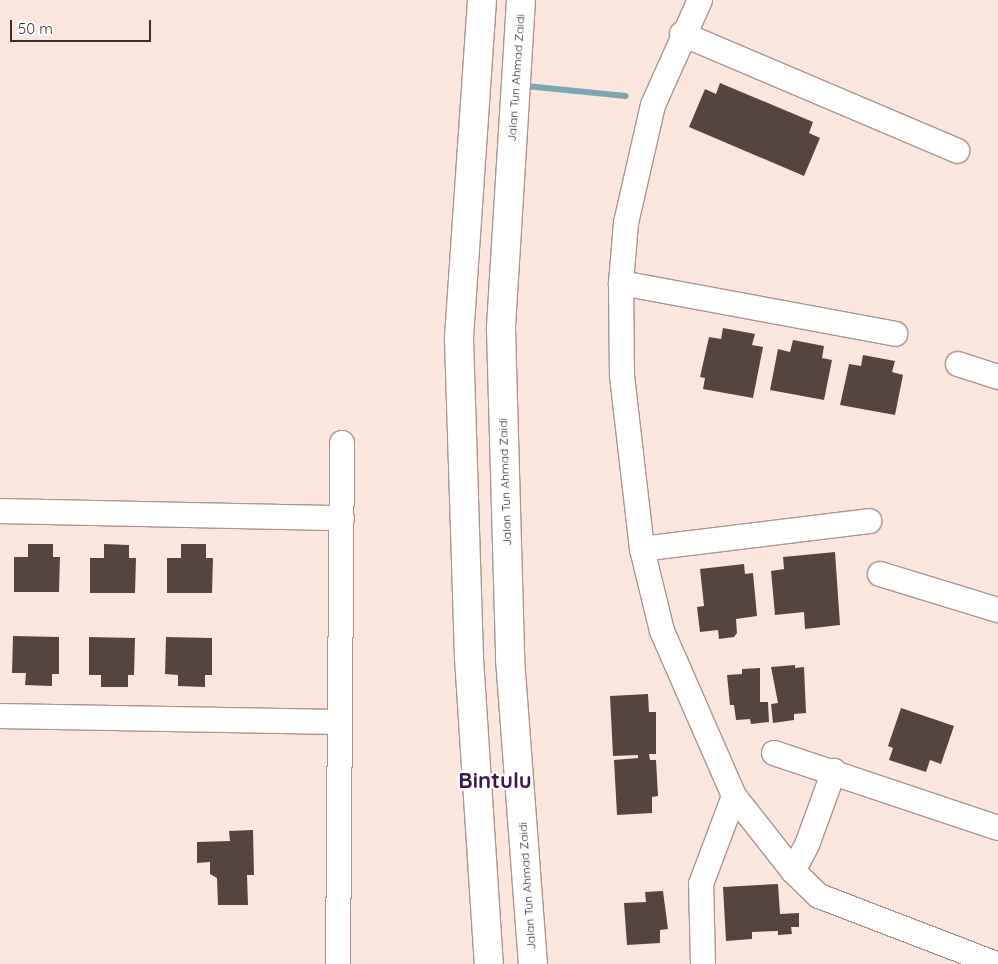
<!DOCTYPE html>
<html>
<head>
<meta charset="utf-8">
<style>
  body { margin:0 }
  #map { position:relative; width:998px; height:964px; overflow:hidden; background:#fbe6de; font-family:Quicksand,sans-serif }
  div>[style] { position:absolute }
  .stream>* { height:5.5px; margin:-2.75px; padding:0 2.75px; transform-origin:2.75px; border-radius:2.75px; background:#7da6b3 }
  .building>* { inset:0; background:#56453f }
  .roads { filter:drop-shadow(1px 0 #aa968f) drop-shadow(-1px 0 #aa968f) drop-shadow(0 1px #aa968f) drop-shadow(0 -1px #aa968f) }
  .minor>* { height:24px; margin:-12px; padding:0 12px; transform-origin:12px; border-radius:12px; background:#fff }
  .major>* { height:28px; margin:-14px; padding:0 14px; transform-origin:14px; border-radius:14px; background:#fff }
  span { translate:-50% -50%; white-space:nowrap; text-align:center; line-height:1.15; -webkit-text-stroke:5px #fff; paint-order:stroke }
  .street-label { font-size:12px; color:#372f2c }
  .town-label { font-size:22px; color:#3d184e; font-weight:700 }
  .scale { position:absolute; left:10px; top:20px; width:141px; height:22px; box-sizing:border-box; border:2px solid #372f2c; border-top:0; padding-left:6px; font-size:15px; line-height:18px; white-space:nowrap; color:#372f2c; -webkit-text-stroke:4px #fff; paint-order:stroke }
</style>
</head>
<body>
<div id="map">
  <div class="stream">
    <div style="left:526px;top:84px;width:2px;rotate:90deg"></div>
    <div style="left:526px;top:86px;width:100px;rotate:5.7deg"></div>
  </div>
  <div class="building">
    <div style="clip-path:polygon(720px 83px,813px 122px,809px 133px,820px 138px,804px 176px,689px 127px,705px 89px,716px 94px)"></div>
    <div style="clip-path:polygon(723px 328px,755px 334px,752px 345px,763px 347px,753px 398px,703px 389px,705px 378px,700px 377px,709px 337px,721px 339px)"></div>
    <div style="clip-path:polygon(793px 340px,824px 346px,822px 358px,832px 360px,824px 400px,770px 390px,778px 349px,790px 352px)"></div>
    <div style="clip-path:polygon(863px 355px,895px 361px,892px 372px,903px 375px,895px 415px,840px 405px,849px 364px,861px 366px)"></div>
    <div style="clip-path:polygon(28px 544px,53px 544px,53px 557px,60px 557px,59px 592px,14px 592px,14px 557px,28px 557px)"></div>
    <div style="clip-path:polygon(104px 544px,129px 545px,129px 558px,136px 558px,135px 593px,90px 593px,90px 558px,104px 558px)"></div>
    <div style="clip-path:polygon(181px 544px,206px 544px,206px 558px,213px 558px,212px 593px,167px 593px,167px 558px,181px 558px)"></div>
    <div style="clip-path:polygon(835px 552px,840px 625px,805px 629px,804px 612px,775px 615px,771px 571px,784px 569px,783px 557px)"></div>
    <div style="clip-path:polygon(744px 564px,745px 574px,753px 573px,757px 616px,736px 619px,737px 633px,734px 637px,719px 639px,718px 630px,700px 632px,697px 607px,704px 606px,700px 569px)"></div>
    <div style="clip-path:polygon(13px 636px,59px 637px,59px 674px,52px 674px,52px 686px,25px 685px,26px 673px,12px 673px)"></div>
    <div style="clip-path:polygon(89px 637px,135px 638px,134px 675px,128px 675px,128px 687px,101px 687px,101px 675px,89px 675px)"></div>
    <div style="clip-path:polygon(166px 637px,212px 638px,212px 675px,205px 675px,205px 687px,178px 686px,178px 675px,165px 674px)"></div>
    <div style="clip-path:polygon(795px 665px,795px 668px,804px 667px,806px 713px,794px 714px,794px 720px,773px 723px,771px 704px,778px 703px,771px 667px)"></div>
    <div style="clip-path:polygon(760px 668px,760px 702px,768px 702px,769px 722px,751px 724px,750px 719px,736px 720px,734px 705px,730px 705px,727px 675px,742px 674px,742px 669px)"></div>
    <div style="clip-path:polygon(648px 694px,649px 712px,656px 712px,656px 754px,649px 754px,650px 760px,656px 760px,658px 796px,652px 797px,652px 813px,617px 815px,614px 760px,638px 758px,638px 755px,613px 756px,610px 696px)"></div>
    <div style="clip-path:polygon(901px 708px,954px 726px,941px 764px,930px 760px,926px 772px,889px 760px,893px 748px,888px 746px)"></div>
    <div style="clip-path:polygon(253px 830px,254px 875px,247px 875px,248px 905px,218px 905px,217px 878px,210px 874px,210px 862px,197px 863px,197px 842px,230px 841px,229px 831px)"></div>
    <div style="clip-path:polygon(778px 884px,780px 914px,799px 913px,799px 927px,791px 927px,792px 934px,778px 935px,778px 931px,752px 932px,752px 939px,726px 941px,723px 887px)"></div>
    <div style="clip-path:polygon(663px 891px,668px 929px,660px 930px,660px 943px,627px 945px,624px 903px,646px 902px,645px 892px)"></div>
  </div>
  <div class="roads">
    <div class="minor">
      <div style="left:700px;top:0;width:115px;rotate:114.1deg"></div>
      <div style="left:653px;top:105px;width:121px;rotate:102.9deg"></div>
      <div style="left:626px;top:223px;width:60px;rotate:94.8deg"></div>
      <div style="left:621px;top:283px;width:93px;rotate:89.4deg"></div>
      <div style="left:622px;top:376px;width:174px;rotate:83.4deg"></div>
      <div style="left:642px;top:549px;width:84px;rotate:76.3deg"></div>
      <div style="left:662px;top:631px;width:180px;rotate:66.4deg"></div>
      <div style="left:734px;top:796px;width:95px;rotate:51.8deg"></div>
      <div style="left:793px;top:871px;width:36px;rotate:44deg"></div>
      <div style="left:819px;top:896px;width:190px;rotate:21deg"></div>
      <div style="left:682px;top:34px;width:299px;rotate:23deg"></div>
      <div style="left:621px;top:283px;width:279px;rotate:10.5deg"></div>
      <div style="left:958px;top:364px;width:42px;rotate:18deg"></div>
      <div style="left:0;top:511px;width:342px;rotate:1.2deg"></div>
      <div style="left:642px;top:549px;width:229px;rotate:-7deg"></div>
      <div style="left:880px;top:574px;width:123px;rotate:17deg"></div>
      <div style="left:0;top:716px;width:340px;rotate:1deg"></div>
      <div style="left:774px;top:753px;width:236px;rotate:18.5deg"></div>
      <div style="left:793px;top:871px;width:30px;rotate:-62deg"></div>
      <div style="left:807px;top:845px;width:79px;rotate:-70deg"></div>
      <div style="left:338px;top:964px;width:521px;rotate:-89.56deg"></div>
      <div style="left:703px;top:964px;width:80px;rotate:-91.4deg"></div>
      <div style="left:701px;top:884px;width:94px;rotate:-69.4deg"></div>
    </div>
    <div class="major">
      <div style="left:482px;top:0;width:340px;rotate:93.9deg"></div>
      <div style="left:459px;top:339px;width:319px;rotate:88.2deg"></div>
      <div style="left:469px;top:658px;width:307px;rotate:86.3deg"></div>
      <div style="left:521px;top:0;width:330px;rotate:93.5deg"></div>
      <div style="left:501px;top:329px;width:330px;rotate:88.4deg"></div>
      <div style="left:510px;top:659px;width:306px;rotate:85.7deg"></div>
    </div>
  </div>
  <div class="street-label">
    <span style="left:516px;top:78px;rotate:-86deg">Jalan Tun Ahmad Zaidi</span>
    <span style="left:505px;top:482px;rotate:-92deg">Jalan Tun Ahmad Zaidi</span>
    <span style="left:527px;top:886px;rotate:-94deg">Jalan Tun Ahmad Zaidi</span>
  </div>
  <div class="town-label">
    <span style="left:495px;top:781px">Bintulu</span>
  </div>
  <div class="scale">50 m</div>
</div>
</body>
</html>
